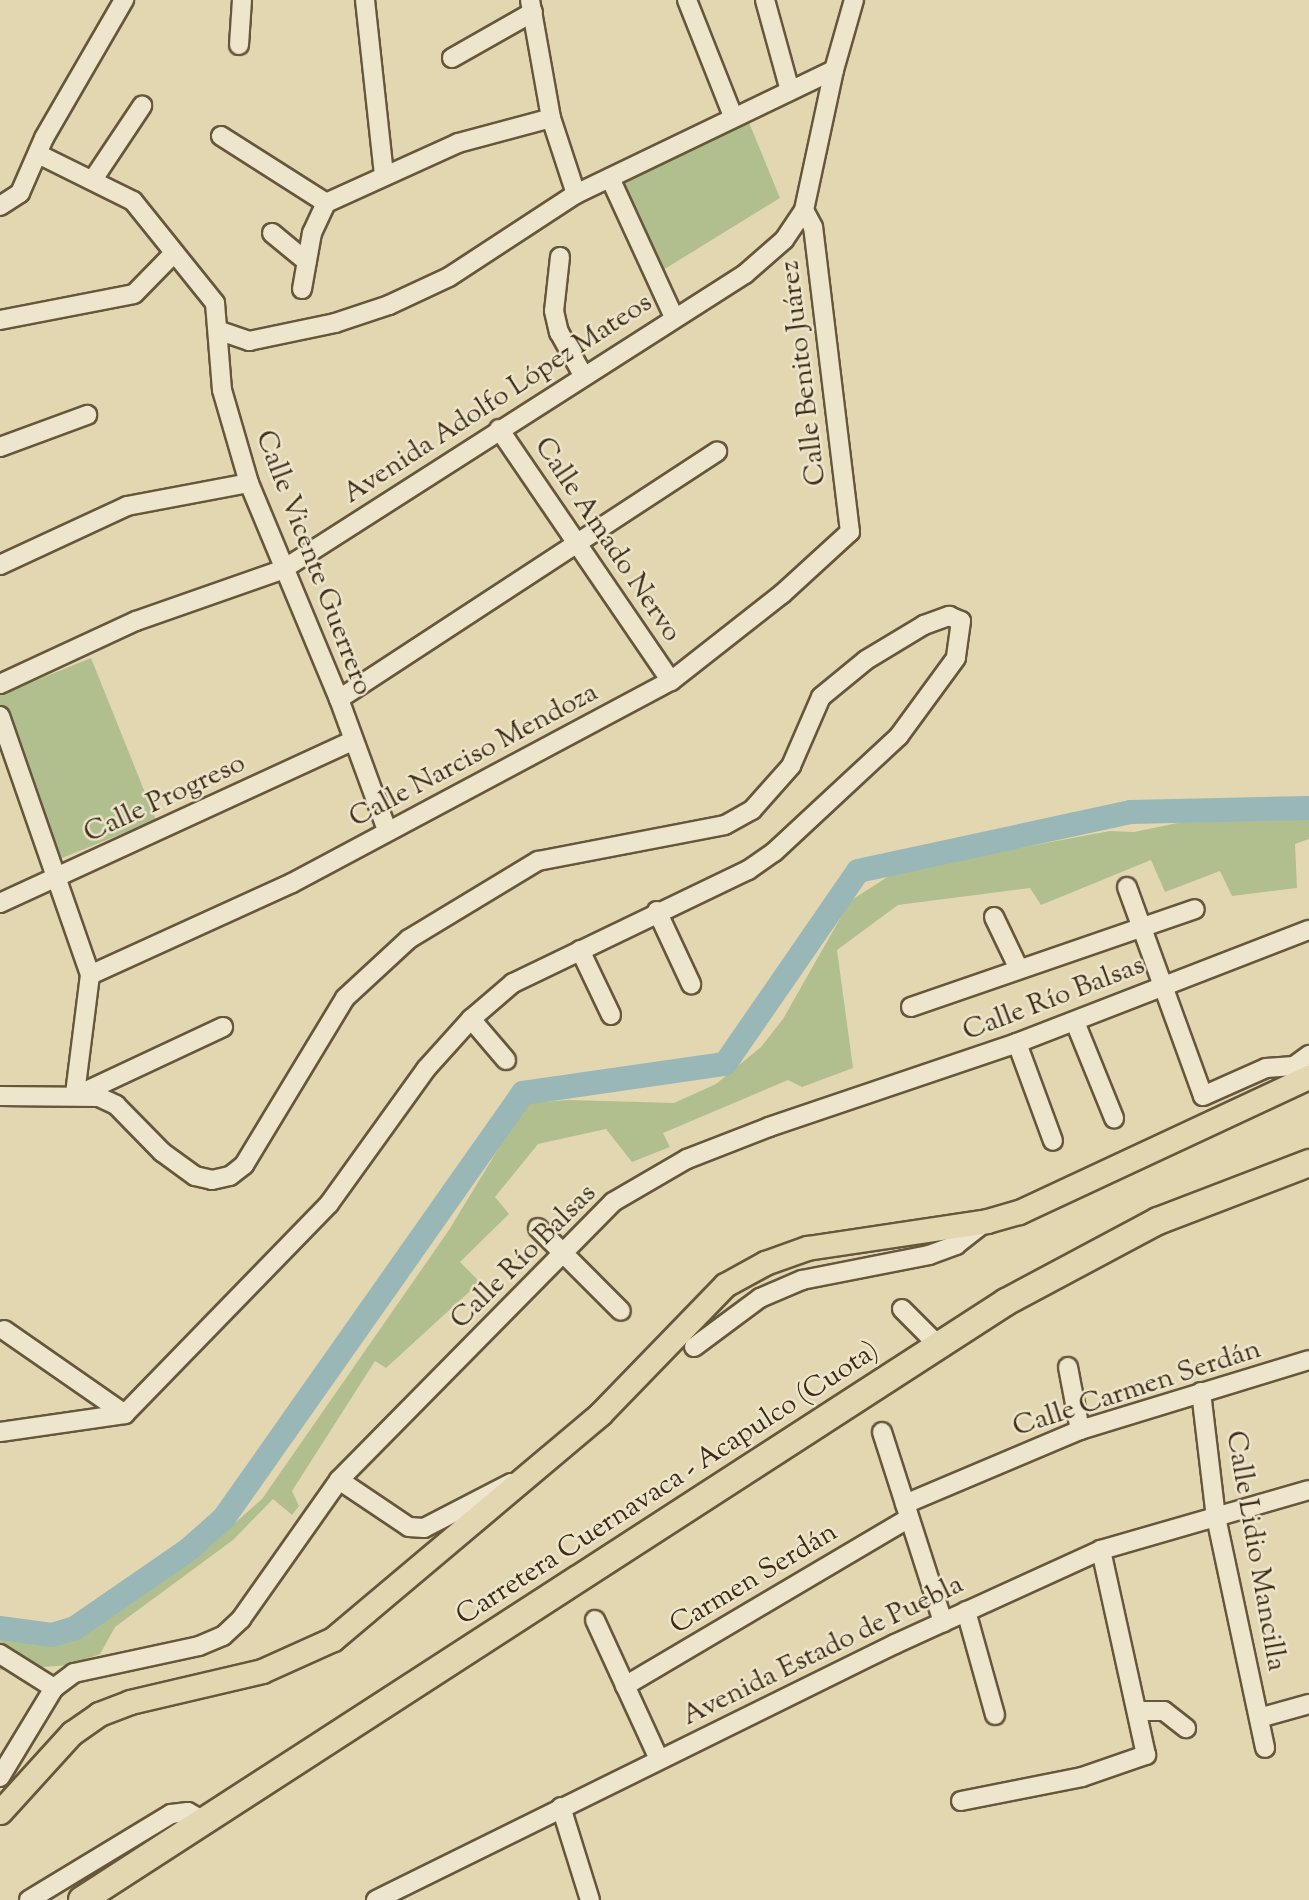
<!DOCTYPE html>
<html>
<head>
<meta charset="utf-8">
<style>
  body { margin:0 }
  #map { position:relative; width:1309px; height:1900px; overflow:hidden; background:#e3d7b1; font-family:"Sorts Mill Goudy",serif }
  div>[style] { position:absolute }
  .green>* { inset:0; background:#b1bf8e }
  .river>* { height:24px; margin:-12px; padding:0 12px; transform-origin:12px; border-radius:12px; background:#9ab7b7 }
  .roads { filter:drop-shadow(2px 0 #66573c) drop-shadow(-2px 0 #66573c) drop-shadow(0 2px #66573c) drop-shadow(0 -2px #66573c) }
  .minor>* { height:18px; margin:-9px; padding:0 9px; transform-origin:9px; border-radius:9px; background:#ede5cc }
  .major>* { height:23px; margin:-11.5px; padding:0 11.5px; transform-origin:11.5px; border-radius:11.5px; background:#e3d7b1 }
  .highway>* { height:26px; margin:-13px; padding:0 13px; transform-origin:13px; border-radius:13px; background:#e3d7b1 }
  span { translate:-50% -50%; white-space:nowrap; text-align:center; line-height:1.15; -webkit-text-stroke:5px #ede5cc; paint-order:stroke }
  .street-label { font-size:28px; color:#3c2c15 }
</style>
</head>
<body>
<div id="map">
  <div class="green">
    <div style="clip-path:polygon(748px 120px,780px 198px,663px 270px,617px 182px)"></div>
    <div style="clip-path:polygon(91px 658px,156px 820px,57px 860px,0 718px,0 695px)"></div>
    <div style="clip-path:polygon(1309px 796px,1309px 839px,1295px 844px,1297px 888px,1232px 896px,1220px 871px,1165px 892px,1151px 860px,1041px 905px,1030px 888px,898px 905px,837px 950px,853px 1068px,802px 1087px,788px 1080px,663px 1133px,670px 1147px,632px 1162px,606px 1129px,538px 1144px,495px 1197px,509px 1214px,460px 1262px,480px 1282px,386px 1368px,375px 1361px,292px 1491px,299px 1506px,292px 1515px,273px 1499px,233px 1540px,115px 1627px,100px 1654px,71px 1665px,0 1670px,0 1634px,27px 1638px,58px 1631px,200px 1554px,262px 1499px,449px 1230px,526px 1103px,569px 1100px,674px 1103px,716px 1084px,761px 1047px,783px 1019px,850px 901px,889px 876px,917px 867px,1110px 831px,1134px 832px)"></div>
  </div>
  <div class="river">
    <div style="left:0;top:1628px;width:52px;rotate:7.7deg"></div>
    <div style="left:52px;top:1635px;width:24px;rotate:-17deg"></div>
    <div style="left:75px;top:1628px;width:137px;rotate:-34.6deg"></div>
    <div style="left:188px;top:1550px;width:48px;rotate:-41.6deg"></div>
    <div style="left:224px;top:1518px;width:520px;rotate:-54.87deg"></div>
    <div style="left:523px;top:1093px;width:204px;rotate:-8.2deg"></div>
    <div style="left:725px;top:1064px;width:234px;rotate:-55.4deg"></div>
    <div style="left:858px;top:871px;width:279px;rotate:-12.2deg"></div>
    <div style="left:1131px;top:812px;width:178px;rotate:-1.3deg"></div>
  </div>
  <div class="roads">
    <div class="minor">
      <div style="left:365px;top:0;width:176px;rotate:83.8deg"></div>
      <div style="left:530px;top:0;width:120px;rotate:79.9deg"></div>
      <div style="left:551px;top:118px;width:80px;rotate:71.8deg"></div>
      <div style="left:687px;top:0;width:125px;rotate:68.4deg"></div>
      <div style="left:765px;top:0;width:94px;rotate:74.6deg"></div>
      <div style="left:239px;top:45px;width:45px;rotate:-86.2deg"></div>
      <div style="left:452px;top:58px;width:93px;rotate:-29.6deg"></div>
      <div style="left:221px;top:136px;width:125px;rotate:32.5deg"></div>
      <div style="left:40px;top:155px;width:104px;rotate:26.3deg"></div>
      <div style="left:133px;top:201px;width:131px;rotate:51.2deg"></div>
      <div style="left:215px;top:303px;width:87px;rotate:85.4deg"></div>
      <div style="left:222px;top:390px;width:97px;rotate:73.8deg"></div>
      <div style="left:249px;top:483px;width:234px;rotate:67.4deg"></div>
      <div style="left:339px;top:699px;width:140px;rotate:69.9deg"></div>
      <div style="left:94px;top:178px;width:87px;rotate:-56.3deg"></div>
      <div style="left:610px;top:178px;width:153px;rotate:65.3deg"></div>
      <div style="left:326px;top:203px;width:145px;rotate:-24.4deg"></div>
      <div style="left:458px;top:143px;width:96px;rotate:-15deg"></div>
      <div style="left:0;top:206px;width:24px;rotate:-33deg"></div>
      <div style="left:20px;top:193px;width:60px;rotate:-66.4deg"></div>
      <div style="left:44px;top:138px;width:160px;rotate:-59.9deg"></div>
      <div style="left:272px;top:233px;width:45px;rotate:39.6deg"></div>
      <div style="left:560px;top:257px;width:54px;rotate:96.3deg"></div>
      <div style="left:554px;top:311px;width:22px;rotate:77deg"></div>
      <div style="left:559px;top:332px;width:49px;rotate:60.8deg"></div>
      <div style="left:302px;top:289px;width:57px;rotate:-79.9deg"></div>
      <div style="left:312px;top:233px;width:33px;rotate:-65deg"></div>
      <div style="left:0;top:320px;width:136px;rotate:-11deg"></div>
      <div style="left:134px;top:294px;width:56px;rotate:-45.7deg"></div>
      <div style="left:220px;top:331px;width:31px;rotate:19deg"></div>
      <div style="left:249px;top:341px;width:88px;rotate:-11.8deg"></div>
      <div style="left:335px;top:323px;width:57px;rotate:-18.4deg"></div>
      <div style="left:389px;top:305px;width:66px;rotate:-25deg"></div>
      <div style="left:449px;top:277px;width:152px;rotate:-33.2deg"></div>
      <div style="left:576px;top:194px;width:286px;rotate:-25.7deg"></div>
      <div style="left:499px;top:429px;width:305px;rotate:55.7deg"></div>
      <div style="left:0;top:447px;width:93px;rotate:-20.2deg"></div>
      <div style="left:0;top:565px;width:140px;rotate:-24.9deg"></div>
      <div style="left:127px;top:506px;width:124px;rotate:-10.7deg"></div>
      <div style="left:0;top:684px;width:150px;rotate:-24.9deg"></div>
      <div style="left:136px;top:621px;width:155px;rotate:-19.3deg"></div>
      <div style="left:282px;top:570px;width:550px;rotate:-32.59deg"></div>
      <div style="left:745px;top:274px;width:52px;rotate:-41.1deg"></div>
      <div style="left:784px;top:240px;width:36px;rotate:-56deg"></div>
      <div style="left:804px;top:210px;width:143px;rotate:-77.9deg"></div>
      <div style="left:834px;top:70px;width:73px;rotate:-74.1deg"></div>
      <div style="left:339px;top:699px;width:452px;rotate:-33.2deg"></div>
      <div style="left:0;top:716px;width:274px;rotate:70.8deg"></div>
      <div style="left:90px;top:975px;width:120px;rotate:97.2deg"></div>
      <div style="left:1127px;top:887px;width:222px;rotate:70deg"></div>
      <div style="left:1203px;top:1096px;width:69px;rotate:-24deg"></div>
      <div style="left:1266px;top:1068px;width:28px;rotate:-4deg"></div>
      <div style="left:1294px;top:1066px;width:19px;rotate:-36deg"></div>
      <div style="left:0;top:903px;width:387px;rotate:-24.7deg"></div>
      <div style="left:657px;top:911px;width:81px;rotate:65deg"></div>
      <div style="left:994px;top:917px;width:55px;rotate:64.4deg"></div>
      <div style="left:580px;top:950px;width:72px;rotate:64.5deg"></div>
      <div style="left:90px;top:975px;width:222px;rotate:-24.5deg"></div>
      <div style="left:292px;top:883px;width:429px;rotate:-28.1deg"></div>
      <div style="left:671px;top:681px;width:141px;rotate:-38.1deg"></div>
      <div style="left:782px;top:594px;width:92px;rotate:-42.4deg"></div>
      <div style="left:850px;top:532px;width:307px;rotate:-96.9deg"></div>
      <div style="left:813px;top:227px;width:19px;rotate:-118deg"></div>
      <div style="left:911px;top:1007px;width:300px;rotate:-19deg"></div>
      <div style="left:471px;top:1019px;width:54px;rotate:49.5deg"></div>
      <div style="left:1075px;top:1022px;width:104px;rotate:67.9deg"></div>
      <div style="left:1017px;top:1043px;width:104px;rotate:69.8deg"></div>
      <div style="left:80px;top:1094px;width:158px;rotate:-25.1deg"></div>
      <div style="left:0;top:1096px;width:99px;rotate:0.6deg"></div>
      <div style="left:99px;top:1097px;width:19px;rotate:25deg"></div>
      <div style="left:116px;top:1105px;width:66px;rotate:45.6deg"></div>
      <div style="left:162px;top:1152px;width:41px;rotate:36deg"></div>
      <div style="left:195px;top:1176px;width:17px;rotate:13deg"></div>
      <div style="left:212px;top:1180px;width:18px;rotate:-13deg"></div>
      <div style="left:230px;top:1176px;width:18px;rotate:-38deg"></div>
      <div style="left:244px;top:1165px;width:195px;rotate:-58.8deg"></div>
      <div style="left:345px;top:998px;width:87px;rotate:-42.7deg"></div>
      <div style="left:409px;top:939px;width:151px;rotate:-31.2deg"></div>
      <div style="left:538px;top:861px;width:190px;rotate:-10.9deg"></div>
      <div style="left:725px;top:825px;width:31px;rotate:-29deg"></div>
      <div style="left:752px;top:810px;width:59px;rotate:-48.4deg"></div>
      <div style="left:791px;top:766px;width:75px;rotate:-66.5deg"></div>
      <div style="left:821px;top:697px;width:58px;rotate:-39.4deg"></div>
      <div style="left:866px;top:660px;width:68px;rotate:-31.1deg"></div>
      <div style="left:924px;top:625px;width:27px;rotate:-20deg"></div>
      <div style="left:949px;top:616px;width:13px;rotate:23deg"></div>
      <div style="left:961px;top:621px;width:37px;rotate:98deg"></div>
      <div style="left:956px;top:658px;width:97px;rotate:126.2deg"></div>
      <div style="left:899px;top:736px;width:171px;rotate:137.1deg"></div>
      <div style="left:774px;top:852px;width:32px;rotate:145deg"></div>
      <div style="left:748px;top:870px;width:261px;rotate:154.3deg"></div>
      <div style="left:513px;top:983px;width:55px;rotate:139.4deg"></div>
      <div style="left:471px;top:1019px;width:67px;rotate:132deg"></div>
      <div style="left:426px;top:1069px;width:166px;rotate:125.7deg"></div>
      <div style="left:329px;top:1204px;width:293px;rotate:134.2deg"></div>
      <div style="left:125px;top:1414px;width:126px;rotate:171.8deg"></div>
      <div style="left:538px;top:1228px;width:117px;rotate:45deg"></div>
      <div style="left:902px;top:1309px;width:52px;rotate:45deg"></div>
      <div style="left:4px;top:1330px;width:147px;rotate:34.8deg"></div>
      <div style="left:694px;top:1347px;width:82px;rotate:-36.6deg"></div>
      <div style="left:760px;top:1298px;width:46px;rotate:-23.2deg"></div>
      <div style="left:802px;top:1280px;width:129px;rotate:-11.1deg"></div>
      <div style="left:929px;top:1255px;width:29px;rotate:-20deg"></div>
      <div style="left:956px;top:1245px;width:39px;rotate:-38deg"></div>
      <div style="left:1068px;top:1367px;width:64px;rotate:79.2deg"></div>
      <div style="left:1201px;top:1392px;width:126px;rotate:83.2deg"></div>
      <div style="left:1216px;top:1517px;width:236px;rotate:78deg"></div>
      <div style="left:882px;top:1432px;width:200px;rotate:72.2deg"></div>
      <div style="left:339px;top:1480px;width:84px;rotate:33.9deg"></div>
      <div style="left:409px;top:1527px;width:15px;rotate:4deg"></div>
      <div style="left:424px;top:1528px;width:98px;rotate:-27.3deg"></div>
      <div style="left:905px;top:1504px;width:190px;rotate:-22.9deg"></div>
      <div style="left:1080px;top:1430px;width:239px;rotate:-17deg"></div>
      <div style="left:966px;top:1611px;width:108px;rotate:74.4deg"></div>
      <div style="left:595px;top:1620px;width:153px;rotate:65.3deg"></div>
      <div style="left:0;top:1654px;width:64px;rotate:32.2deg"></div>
      <div style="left:625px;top:1686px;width:330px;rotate:-30.6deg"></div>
      <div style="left:1137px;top:1711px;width:27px"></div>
      <div style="left:1164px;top:1711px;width:28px;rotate:38deg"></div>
      <div style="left:1259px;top:1718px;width:52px;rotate:-15.6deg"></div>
      <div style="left:0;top:1777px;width:104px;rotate:-58.8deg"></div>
      <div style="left:54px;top:1688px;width:25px;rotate:-37deg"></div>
      <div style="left:74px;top:1673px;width:128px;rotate:-12.2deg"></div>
      <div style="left:199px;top:1646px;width:26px;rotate:-23deg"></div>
      <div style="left:223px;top:1636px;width:25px;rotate:-43deg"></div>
      <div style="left:241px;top:1619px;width:170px;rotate:-54.8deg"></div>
      <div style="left:339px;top:1480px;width:390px;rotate:-45.4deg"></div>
      <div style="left:613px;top:1202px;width:86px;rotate:-30.2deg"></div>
      <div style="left:687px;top:1159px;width:88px;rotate:-21.3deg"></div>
      <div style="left:769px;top:1127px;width:262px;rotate:-18.7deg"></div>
      <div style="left:1017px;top:1043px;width:313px;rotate:-21.2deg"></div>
      <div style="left:961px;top:1801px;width:123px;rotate:-11.2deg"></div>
      <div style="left:1082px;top:1777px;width:68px;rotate:-19deg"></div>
      <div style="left:1146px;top:1755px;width:210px;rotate:-102.4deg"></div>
      <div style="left:561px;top:1807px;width:97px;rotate:72.7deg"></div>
      <div style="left:29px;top:1900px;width:166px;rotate:-31.2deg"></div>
      <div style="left:171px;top:1814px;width:17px;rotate:-7deg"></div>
      <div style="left:188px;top:1812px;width:21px;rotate:29deg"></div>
      <div style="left:376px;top:1900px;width:579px;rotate:-26.26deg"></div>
      <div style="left:895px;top:1644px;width:226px;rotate:-24.5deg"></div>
      <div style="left:1101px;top:1550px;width:216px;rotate:-16.1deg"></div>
    </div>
    <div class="major">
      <div style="left:0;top:1812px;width:107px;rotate:-47.7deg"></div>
      <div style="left:72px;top:1733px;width:33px;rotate:-35deg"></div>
      <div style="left:99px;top:1714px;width:33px;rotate:-21deg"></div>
      <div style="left:130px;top:1702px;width:136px;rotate:-13.2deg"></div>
      <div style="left:262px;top:1671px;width:78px;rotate:-24.3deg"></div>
      <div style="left:333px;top:1639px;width:349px;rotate:-40.1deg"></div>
      <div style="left:600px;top:1414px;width:180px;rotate:-45.9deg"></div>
      <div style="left:725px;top:1285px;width:46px;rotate:-28.8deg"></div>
      <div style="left:765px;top:1263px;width:45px;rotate:-19.7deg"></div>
      <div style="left:807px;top:1248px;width:182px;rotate:-8.5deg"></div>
      <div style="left:987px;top:1221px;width:33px;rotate:-16deg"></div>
      <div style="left:1019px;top:1212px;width:320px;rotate:-25deg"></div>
    </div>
    <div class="highway">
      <div style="left:82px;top:1900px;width:1101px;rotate:-32.91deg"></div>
      <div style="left:1006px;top:1302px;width:172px;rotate:-28.1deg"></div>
      <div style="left:1158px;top:1221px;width:162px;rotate:-21deg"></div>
    </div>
  </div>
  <div class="street-label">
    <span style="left:804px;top:373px;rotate:-97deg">Calle Benito Juárez</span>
    <span style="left:498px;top:399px;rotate:-33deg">Avenida Adolfo López Mateos</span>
    <span style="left:607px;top:540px;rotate:56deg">Calle Amado Nervo</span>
    <span style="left:313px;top:563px;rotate:69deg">Calle Vicente Guerrero</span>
    <span style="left:474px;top:756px;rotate:-28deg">Calle Narciso Mendoza</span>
    <span style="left:165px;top:799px;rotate:-25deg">Calle Progreso</span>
    <span style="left:1054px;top:999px;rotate:-21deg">Calle Río Balsas</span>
    <span style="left:524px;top:1257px;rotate:-45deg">Calle Río Balsas</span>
    <span style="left:1137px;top:1389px;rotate:-18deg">Calle Carmen Serdán</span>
    <span style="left:668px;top:1484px;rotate:-33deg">Carretera Cuernavaca - Acapulco (Cuota)</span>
    <span style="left:1255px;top:1551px;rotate:80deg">Calle Lidio Mancilla</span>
    <span style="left:754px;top:1579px;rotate:-31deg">Carmen Serdán</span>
    <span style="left:823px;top:1651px;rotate:-26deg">Avenida Estado de Puebla</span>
  </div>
</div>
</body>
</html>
